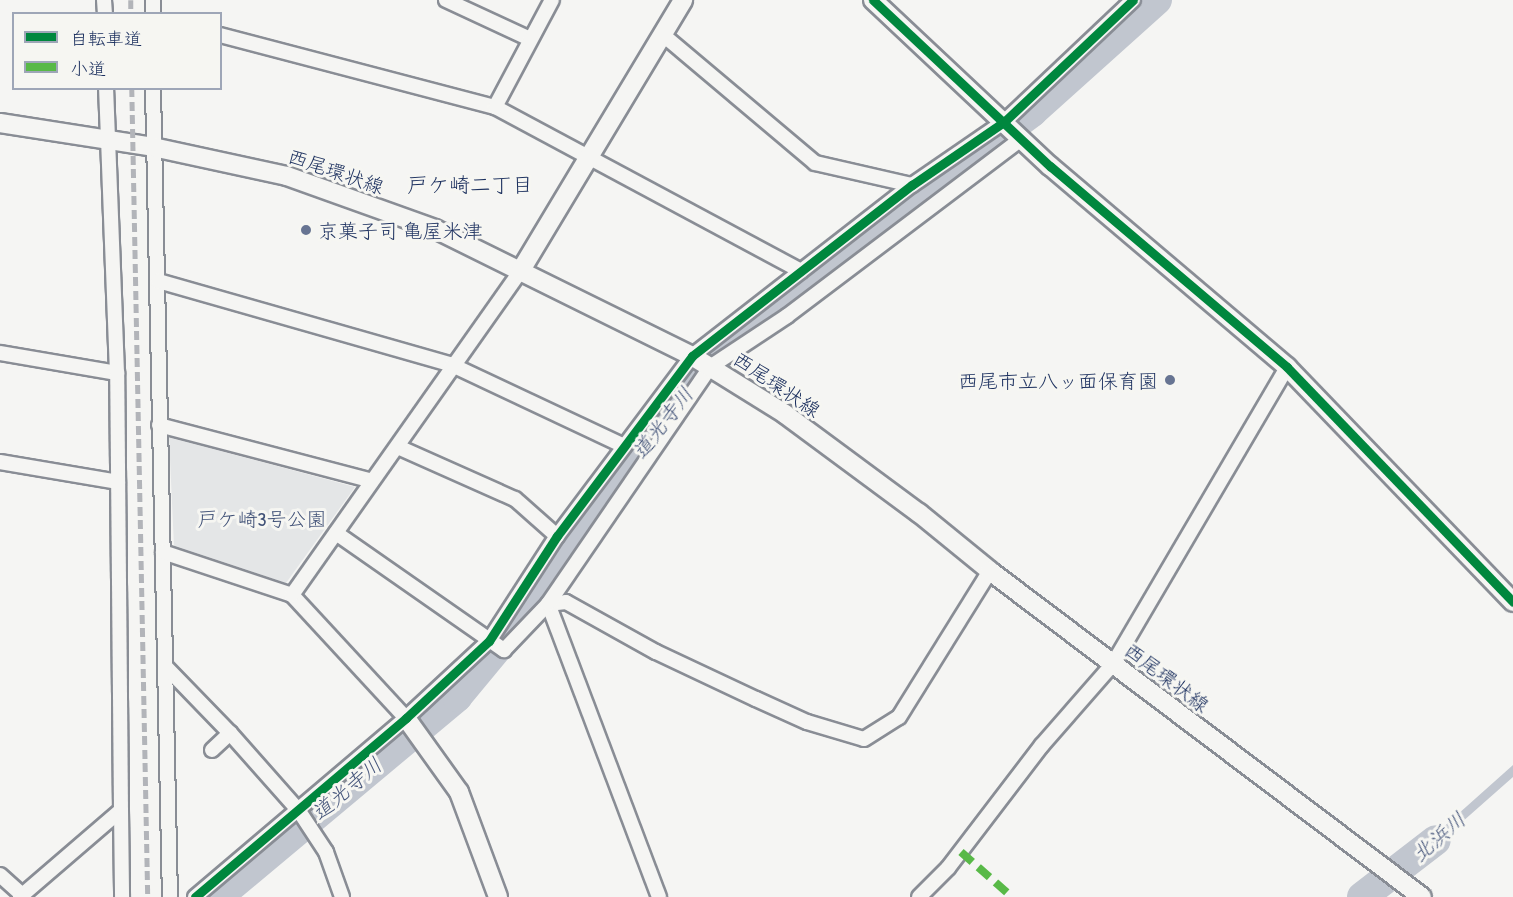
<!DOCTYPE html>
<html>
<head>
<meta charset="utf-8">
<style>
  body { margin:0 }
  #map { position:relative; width:1513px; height:897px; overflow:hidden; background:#f5f5f3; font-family:"Patrick Hand","Klee One",sans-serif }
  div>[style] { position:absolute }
  .green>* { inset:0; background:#e4e6e7 }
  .water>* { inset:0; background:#c1c6cf }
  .river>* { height:30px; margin:-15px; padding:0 15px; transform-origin:15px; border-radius:15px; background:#c1c6cf }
  .roads { filter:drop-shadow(2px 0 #898d95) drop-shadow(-2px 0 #898d95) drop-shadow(0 2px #898d95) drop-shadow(0 -2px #898d95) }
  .street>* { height:14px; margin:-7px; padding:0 7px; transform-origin:7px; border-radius:7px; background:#f5f5f3 }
  .secondary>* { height:18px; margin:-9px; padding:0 9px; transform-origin:9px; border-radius:9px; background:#f5f5f3 }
  .rail>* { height:4.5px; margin-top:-2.25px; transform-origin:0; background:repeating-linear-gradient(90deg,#b2b4b9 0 9px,transparent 0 13.5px) }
  .quiet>* { height:8px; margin-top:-4px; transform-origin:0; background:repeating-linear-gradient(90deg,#58b947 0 15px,transparent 0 23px) }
  .cycleway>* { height:9px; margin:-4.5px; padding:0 4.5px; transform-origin:4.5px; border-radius:4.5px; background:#00873e }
  .dots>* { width:16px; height:16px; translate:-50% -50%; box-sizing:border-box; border:3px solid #f6f6f2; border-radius:50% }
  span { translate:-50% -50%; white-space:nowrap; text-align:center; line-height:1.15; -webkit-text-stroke:6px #f6f6f2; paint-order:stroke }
  .street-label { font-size:20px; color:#1b2f5e }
  .poi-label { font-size:20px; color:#1b2f5e }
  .left { translate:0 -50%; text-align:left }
  .right { translate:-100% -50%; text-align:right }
  .park-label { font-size:20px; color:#405177 }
  .neighbourhood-label { font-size:21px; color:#1b2f5e }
  .water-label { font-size:21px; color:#46567b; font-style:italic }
  .legend { position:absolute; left:12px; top:12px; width:210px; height:78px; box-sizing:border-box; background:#f6f6f2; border:2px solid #9ea6b7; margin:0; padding:8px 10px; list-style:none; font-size:18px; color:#1b2f5e }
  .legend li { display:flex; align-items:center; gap:12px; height:30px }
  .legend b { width:30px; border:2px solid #9ea6b7 }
</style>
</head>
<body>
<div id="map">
  <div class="green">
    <div style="clip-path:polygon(169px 437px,355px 487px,286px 583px,174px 546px)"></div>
  </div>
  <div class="water">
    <div style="clip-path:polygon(1513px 765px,1513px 777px,1419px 860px,1412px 872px,1394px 860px,1411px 856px)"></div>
    <div style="clip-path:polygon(1369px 881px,1383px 892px,1369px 897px,1357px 897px)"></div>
  </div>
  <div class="river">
    <div style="left:218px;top:897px;width:312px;rotate:-39.9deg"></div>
    <div style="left:457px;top:697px;width:127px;rotate:-50.4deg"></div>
    <div style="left:538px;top:599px;width:80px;rotate:-58.3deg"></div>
    <div style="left:580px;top:531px;width:219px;rotate:-53.2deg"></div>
    <div style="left:711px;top:356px;width:20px;rotate:-45deg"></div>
    <div style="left:725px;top:342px;width:384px;rotate:-36.8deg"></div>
    <div style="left:1032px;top:112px;width:168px;rotate:-41.9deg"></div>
    <div style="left:1362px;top:897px;width:93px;rotate:-37.6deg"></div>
  </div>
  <div class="roads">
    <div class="street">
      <div style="left:104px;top:0;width:14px;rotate:86deg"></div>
      <div style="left:153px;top:0;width:14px;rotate:90deg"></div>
      <div style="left:446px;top:0;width:93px;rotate:24.9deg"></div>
      <div style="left:662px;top:34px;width:200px;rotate:40.1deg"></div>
      <div style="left:815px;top:163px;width:99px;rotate:12.8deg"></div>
      <div style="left:220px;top:35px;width:284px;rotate:14.7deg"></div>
      <div style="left:495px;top:107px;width:347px;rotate:28.2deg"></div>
      <div style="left:153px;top:88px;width:809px;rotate:88.8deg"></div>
      <div style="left:495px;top:107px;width:121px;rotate:-62deg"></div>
      <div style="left:158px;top:281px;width:306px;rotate:15.9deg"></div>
      <div style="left:452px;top:365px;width:190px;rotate:25.2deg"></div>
      <div style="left:0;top:353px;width:119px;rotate:9.7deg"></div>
      <div style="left:159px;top:425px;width:220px;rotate:14.7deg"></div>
      <div style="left:398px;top:447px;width:128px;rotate:24deg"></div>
      <div style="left:515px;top:499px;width:56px;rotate:41.4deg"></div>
      <div style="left:0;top:462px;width:120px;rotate:9.6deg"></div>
      <div style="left:336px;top:533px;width:205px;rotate:34.9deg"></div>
      <div style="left:504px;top:650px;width:64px;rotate:-46.3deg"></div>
      <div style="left:548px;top:604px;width:18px;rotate:-6deg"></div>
      <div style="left:566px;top:602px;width:103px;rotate:29.1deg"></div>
      <div style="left:656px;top:652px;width:110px;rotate:25.2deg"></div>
      <div style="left:756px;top:699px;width:56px;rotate:24.3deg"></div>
      <div style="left:807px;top:722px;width:59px;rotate:16.6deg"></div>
      <div style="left:864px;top:739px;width:41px;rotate:-32.2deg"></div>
      <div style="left:899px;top:717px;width:172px;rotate:-58.1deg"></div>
      <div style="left:163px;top:552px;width:136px;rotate:18.4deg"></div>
      <div style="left:292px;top:595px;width:168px;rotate:47.2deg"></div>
      <div style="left:292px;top:595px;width:398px;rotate:-54.8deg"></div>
      <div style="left:166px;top:667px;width:92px;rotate:45.9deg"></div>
      <div style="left:212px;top:750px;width:25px;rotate:-43deg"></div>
      <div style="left:230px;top:733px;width:104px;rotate:48.5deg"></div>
      <div style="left:299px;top:811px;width:49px;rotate:56.6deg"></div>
      <div style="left:326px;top:852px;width:48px;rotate:70.4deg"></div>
      <div style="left:121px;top:810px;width:87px;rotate:89.3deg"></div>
      <div style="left:0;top:875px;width:30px;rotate:42deg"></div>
      <div style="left:20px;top:897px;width:133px;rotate:-40.7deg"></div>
      <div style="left:121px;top:810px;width:437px;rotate:-90.5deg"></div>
      <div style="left:117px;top:373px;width:285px;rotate:-92.2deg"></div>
      <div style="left:195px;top:897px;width:277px;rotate:-40.3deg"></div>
      <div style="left:406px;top:718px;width:113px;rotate:-42.9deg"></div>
      <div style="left:489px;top:641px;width:125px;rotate:-57.1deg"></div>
      <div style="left:557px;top:536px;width:225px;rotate:-53.1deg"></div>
      <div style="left:692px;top:356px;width:279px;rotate:-37.9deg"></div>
      <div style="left:912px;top:185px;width:113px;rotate:-34.5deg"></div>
      <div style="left:1005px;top:121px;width:176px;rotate:-43.4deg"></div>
      <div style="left:659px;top:897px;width:313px;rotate:-110.7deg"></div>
      <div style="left:548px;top:604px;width:287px;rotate:-55.6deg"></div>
      <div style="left:710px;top:367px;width:92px;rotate:-33.5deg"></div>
      <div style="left:787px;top:316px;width:295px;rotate:-37.1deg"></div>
      <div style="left:919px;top:897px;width:41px;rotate:-45deg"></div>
      <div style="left:948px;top:868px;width:155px;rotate:-52.6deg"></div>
      <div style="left:1042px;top:745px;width:108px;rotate:-48.8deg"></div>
      <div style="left:1113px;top:664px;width:344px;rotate:-59.6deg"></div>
    </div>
    <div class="secondary">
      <div style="left:873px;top:0;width:243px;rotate:43.2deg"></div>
      <div style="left:1050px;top:166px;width:311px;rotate:40.3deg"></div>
      <div style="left:1287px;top:367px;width:326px;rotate:46.1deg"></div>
      <div style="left:0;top:123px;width:155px;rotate:8.9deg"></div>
      <div style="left:153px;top:147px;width:137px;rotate:12.2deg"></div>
      <div style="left:287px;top:176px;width:157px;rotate:19.7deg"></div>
      <div style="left:435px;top:229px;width:287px;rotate:26.3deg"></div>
      <div style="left:692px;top:356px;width:110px;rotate:31.9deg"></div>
      <div style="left:785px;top:414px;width:167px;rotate:36.5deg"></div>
      <div style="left:919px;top:513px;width:92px;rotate:39.2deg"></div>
      <div style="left:990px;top:571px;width:541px;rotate:37.04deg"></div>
      <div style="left:521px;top:270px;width:315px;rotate:-59deg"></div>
      <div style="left:406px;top:718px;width:91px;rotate:54.4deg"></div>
      <div style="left:459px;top:792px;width:112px;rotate:69.6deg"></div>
    </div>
  </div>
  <div class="rail">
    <div style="left:131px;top:0;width:14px;rotate:90deg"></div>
    <div style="left:132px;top:88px;width:809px;rotate:88.87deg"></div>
  </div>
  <div class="quiet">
    <div style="left:961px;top:852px;width:68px;rotate:41.4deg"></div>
  </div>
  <div class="cycleway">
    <div style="left:873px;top:0;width:243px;rotate:43.2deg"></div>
    <div style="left:1050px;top:166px;width:311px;rotate:40.3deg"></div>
    <div style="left:1287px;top:367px;width:326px;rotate:46.1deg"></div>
    <div style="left:195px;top:897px;width:277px;rotate:-40.3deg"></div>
    <div style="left:406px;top:718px;width:113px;rotate:-42.9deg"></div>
    <div style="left:489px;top:641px;width:125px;rotate:-57.1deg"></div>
    <div style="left:557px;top:536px;width:225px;rotate:-53.1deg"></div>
    <div style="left:692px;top:356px;width:279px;rotate:-37.9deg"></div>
    <div style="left:912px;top:185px;width:113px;rotate:-34.5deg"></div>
    <div style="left:1005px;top:121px;width:176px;rotate:-43.4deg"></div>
  </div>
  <div class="dots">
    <div style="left:306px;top:230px;background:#677492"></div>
    <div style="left:1170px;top:380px;background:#677492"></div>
  </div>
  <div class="street-label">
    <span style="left:336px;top:171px;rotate:19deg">西尾環状線</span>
    <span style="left:777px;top:384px;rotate:34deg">西尾環状線</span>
    <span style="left:1167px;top:677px;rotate:37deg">西尾環状線</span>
  </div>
  <div class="poi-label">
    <span class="left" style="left:318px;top:230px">京菓子司 亀屋米津</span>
    <span class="right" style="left:1158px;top:380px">西尾市立八ッ面保育園</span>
  </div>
  <div class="park-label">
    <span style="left:262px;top:518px">戸ケ崎3号公園</span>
  </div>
  <div class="neighbourhood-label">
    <span style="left:470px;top:185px">戸ケ崎二丁目</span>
  </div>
  <div class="water-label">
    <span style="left:663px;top:423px;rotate:-52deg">道光寺川</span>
    <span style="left:347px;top:789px;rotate:-40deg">道光寺川</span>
    <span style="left:1439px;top:837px;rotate:-41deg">北浜川</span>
  </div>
  <ul class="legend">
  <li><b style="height:8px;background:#00873e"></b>自転車道</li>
  <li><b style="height:8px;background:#58b947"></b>小道</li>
  </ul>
</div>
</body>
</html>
